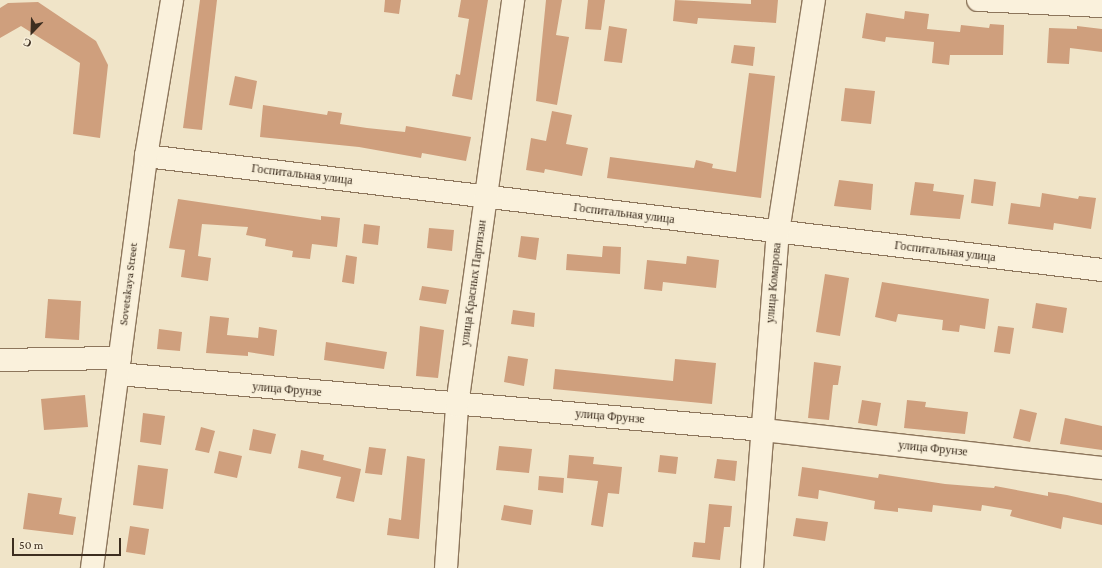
<!DOCTYPE html>
<html>
<head>
<meta charset="utf-8">
<style>
  body { margin:0 }
  #map { position:relative; width:1102px; height:568px; overflow:hidden; background:#f0e4c8; font-family:"Crimson Pro",serif }
  div>[style] { position:absolute }
  .building>* { inset:0; background:#cf9f7d }
  .roads { filter:drop-shadow(1px 0 #8d765c) drop-shadow(-1px 0 #8d765c) drop-shadow(0 1px #8d765c) drop-shadow(0 -1px #8d765c) }
  .minor>* { height:22px; margin:-11px; padding:0 11px; transform-origin:11px; border-radius:11px; background:#faf1dc }
  span { translate:-50% -50%; white-space:nowrap; text-align:center; line-height:1.15; -webkit-text-stroke:3px #f7eed8; paint-order:stroke }
  .street-label { font-size:12px; color:#3d2e20 }
  .north { position:absolute; left:12px; top:12px; width:40px; height:40px; -webkit-text-stroke:3px #f7eed8; paint-order:stroke; rotate:203deg; font-size:11px; font-weight:700; line-height:16px; text-align:center; color:#3d2e20 }
  .north::after { content:''; display:block; margin:auto; width:14px; height:18px; background:#3d2e20; clip-path:polygon(50% 0,100% 100%,50% 72%,0 100%) }
  .scale { position:absolute; left:12px; top:538px; width:109px; height:18px; box-sizing:border-box; border:2px solid #3d2e20; border-top:0; padding-left:5px; font-size:12px; line-height:14px; white-space:nowrap; color:#3d2e20; -webkit-text-stroke:3px #f7eed8; paint-order:stroke }
</style>
</head>
<body>
<div id="map">
  <div class="building">
    <div style="clip-path:polygon(200px 0,217px 0,202px 130px,183px 128px)"></div>
    <div style="clip-path:polygon(385px 0,401px 0,399px 14px,384px 12px)"></div>
    <div style="clip-path:polygon(461px 0,488px 0,472px 100px,452px 96px,456px 74px,460px 75px,469px 19px,458px 17px)"></div>
    <div style="clip-path:polygon(546px 0,562px 0,556px 35px,569px 37px,557px 105px,536px 101px)"></div>
    <div style="clip-path:polygon(588px 0,605px 0,601px 30px,585px 29px)"></div>
    <div style="clip-path:polygon(675px 0,751px 4px,751px 0,778px 0,776px 23px,698px 18px,697px 24px,673px 21px)"></div>
    <div style="clip-path:polygon(38px 2px,96px 41px,108px 65px,100px 138px,73px 134px,80px 63px,21px 26px,0 38px,0 8px,8px 3px)"></div>
    <div style="clip-path:polygon(905px 11px,929px 14px,927px 29px,960px 32px,961px 25px,989px 28px,990px 24px,1004px 25px,1003px 55px,950px 55px,949px 65px,932px 63px,934px 42px,886px 37px,885px 42px,862px 38px,866px 13px,904px 19px)"></div>
    <div style="clip-path:polygon(609px 26px,627px 29px,622px 63px,604px 61px)"></div>
    <div style="clip-path:polygon(1077px 26px,1102px 29px,1102px 52px,1070px 48px,1069px 64px,1047px 63px,1049px 28px,1077px 29px)"></div>
    <div style="clip-path:polygon(734px 45px,755px 47px,753px 66px,731px 63px)"></div>
    <div style="clip-path:polygon(749px 73px,775px 76px,761px 198px,607px 178px,610px 157px,694px 168px,696px 160px,713px 164px,712px 168px,736px 172px)"></div>
    <div style="clip-path:polygon(235px 76px,257px 81px,252px 109px,229px 105px)"></div>
    <div style="clip-path:polygon(845px 88px,875px 91px,871px 124px,841px 121px)"></div>
    <div style="clip-path:polygon(263px 105px,327px 115px,328px 111px,342px 113px,340px 124px,367px 128px,405px 132px,406px 126px,471px 137px,466px 161px,422px 153px,421px 158px,359px 147px,260px 137px)"></div>
    <div style="clip-path:polygon(552px 111px,572px 115px,566px 144px,588px 148px,582px 176px,545px 169px,544px 173px,526px 170px,531px 138px,546px 141px)"></div>
    <div style="clip-path:polygon(974px 179px,996px 182px,993px 206px,971px 203px)"></div>
    <div style="clip-path:polygon(839px 180px,873px 184px,871px 210px,834px 206px)"></div>
    <div style="clip-path:polygon(915px 182px,934px 184px,933px 191px,964px 195px,960px 219px,910px 215px)"></div>
    <div style="clip-path:polygon(1042px 193px,1078px 199px,1079px 196px,1096px 198px,1091px 229px,1054px 223px,1053px 230px,1008px 224px,1011px 203px,1040px 207px)"></div>
    <div style="clip-path:polygon(178px 199px,321px 220px,321px 216px,340px 218px,337px 247px,312px 244px,310px 259px,292px 257px,293px 251px,265px 246px,266px 239px,246px 235px,248px 227px,202px 224px,198px 256px,211px 258px,208px 281px,181px 277px,185px 250px,169px 248px)"></div>
    <div style="clip-path:polygon(364px 224px,380px 226px,378px 245px,362px 243px)"></div>
    <div style="clip-path:polygon(429px 228px,454px 230px,452px 251px,427px 248px)"></div>
    <div style="clip-path:polygon(521px 236px,539px 238px,536px 260px,518px 257px)"></div>
    <div style="clip-path:polygon(603px 246px,621px 247px,620px 274px,566px 270px,567px 254px,602px 257px)"></div>
    <div style="clip-path:polygon(346px 255px,357px 257px,354px 284px,342px 282px)"></div>
    <div style="clip-path:polygon(687px 256px,719px 260px,716px 288px,663px 282px,662px 291px,644px 289px,647px 260px,686px 264px)"></div>
    <div style="clip-path:polygon(825px 274px,849px 278px,840px 336px,816px 332px)"></div>
    <div style="clip-path:polygon(882px 282px,989px 299px,985px 329px,960px 325px,959px 332px,942px 330px,943px 320px,898px 314px,896px 322px,875px 317px)"></div>
    <div style="clip-path:polygon(422px 286px,449px 290px,446px 304px,419px 300px)"></div>
    <div style="clip-path:polygon(48px 299px,81px 301px,79px 340px,45px 338px)"></div>
    <div style="clip-path:polygon(1036px 303px,1067px 308px,1063px 333px,1032px 328px)"></div>
    <div style="clip-path:polygon(513px 310px,535px 313px,534px 327px,511px 324px)"></div>
    <div style="clip-path:polygon(210px 316px,229px 318px,227px 335px,258px 338px,259px 327px,277px 330px,274px 356px,248px 352px,248px 356px,206px 353px)"></div>
    <div style="clip-path:polygon(420px 326px,444px 330px,438px 378px,416px 376px)"></div>
    <div style="clip-path:polygon(998px 326px,1014px 328px,1010px 354px,994px 352px)"></div>
    <div style="clip-path:polygon(159px 329px,182px 332px,180px 351px,157px 349px)"></div>
    <div style="clip-path:polygon(326px 342px,387px 352px,384px 369px,324px 360px)"></div>
    <div style="clip-path:polygon(508px 356px,528px 359px,524px 386px,504px 382px)"></div>
    <div style="clip-path:polygon(675px 359px,716px 363px,712px 404px,553px 389px,555px 369px,673px 381px)"></div>
    <div style="clip-path:polygon(814px 362px,841px 366px,838px 385px,833px 385px,829px 420px,808px 418px)"></div>
    <div style="clip-path:polygon(85px 395px,88px 427px,44px 430px,41px 399px)"></div>
    <div style="clip-path:polygon(862px 400px,881px 403px,877px 426px,858px 423px)"></div>
    <div style="clip-path:polygon(907px 400px,926px 402px,925px 407px,968px 412px,965px 434px,904px 428px)"></div>
    <div style="clip-path:polygon(1020px 409px,1037px 413px,1030px 442px,1013px 438px)"></div>
    <div style="clip-path:polygon(143px 413px,165px 416px,161px 445px,140px 442px)"></div>
    <div style="clip-path:polygon(1065px 418px,1102px 426px,1102px 450px,1060px 444px)"></div>
    <div style="clip-path:polygon(201px 427px,215px 431px,209px 453px,195px 450px)"></div>
    <div style="clip-path:polygon(253px 429px,276px 434px,271px 454px,249px 450px)"></div>
    <div style="clip-path:polygon(499px 446px,532px 449px,529px 473px,496px 470px)"></div>
    <div style="clip-path:polygon(369px 447px,386px 449px,382px 475px,365px 473px)"></div>
    <div style="clip-path:polygon(301px 450px,324px 455px,323px 460px,361px 469px,354px 502px,336px 498px,341px 477px,298px 468px)"></div>
    <div style="clip-path:polygon(219px 451px,242px 456px,237px 478px,214px 473px)"></div>
    <div style="clip-path:polygon(569px 455px,594px 457px,593px 464px,622px 467px,619px 494px,608px 493px,603px 527px,591px 525px,598px 481px,567px 478px)"></div>
    <div style="clip-path:polygon(660px 455px,678px 457px,676px 474px,658px 472px)"></div>
    <div style="clip-path:polygon(407px 456px,425px 459px,419px 539px,387px 535px,389px 518px,401px 520px)"></div>
    <div style="clip-path:polygon(717px 459px,737px 461px,735px 481px,714px 478px)"></div>
    <div style="clip-path:polygon(138px 465px,168px 469px,163px 509px,133px 505px)"></div>
    <div style="clip-path:polygon(802px 467px,878px 478px,879px 474px,945px 484px,994px 488px,995px 486px,1048px 496px,1048px 492px,1067px 495px,1102px 503px,1102px 525px,1063px 517px,1061px 529px,1010px 516px,1012px 510px,982px 505px,981px 511px,933px 505px,932px 512px,898px 508px,898px 512px,874px 509px,875px 501px,819px 490px,818px 499px,798px 496px)"></div>
    <div style="clip-path:polygon(539px 476px,564px 478px,563px 493px,538px 490px)"></div>
    <div style="clip-path:polygon(28px 493px,62px 498px,59px 514px,76px 517px,73px 535px,23px 529px)"></div>
    <div style="clip-path:polygon(709px 504px,732px 506px,730px 527px,724px 527px,720px 560px,692px 557px,694px 542px,705px 543px)"></div>
    <div style="clip-path:polygon(504px 505px,533px 510px,531px 525px,501px 520px)"></div>
    <div style="clip-path:polygon(796px 518px,828px 522px,825px 541px,793px 536px)"></div>
    <div style="clip-path:polygon(130px 526px,149px 529px,145px 555px,126px 552px)"></div>
  </div>
  <div class="roads">
    <div class="minor">
      <div style="left:978px;top:0;width:124px;rotate:2.8deg"></div>
      <div style="left:146px;top:156px;width:963px;rotate:6.8deg"></div>
      <div style="left:0;top:360px;width:120px;rotate:-1deg"></div>
      <div style="left:118px;top:374px;width:647px;rotate:4.96deg"></div>
      <div style="left:763px;top:430px;width:341px;rotate:6.4deg"></div>
      <div style="left:92px;top:568px;width:416px;rotate:-82.5deg"></div>
      <div style="left:146px;top:156px;width:158px;rotate:-80.5deg"></div>
      <div style="left:446px;top:568px;width:163px;rotate:-86.1deg"></div>
      <div style="left:457px;top:405px;width:409px;rotate:-82.1deg"></div>
      <div style="left:752px;top:568px;width:337px;rotate:-85.6deg"></div>
      <div style="left:778px;top:232px;width:235px;rotate:-81.2deg"></div>
    </div>
  </div>
  <div class="street-label">
    <span style="left:302px;top:175px;rotate:7deg">Госпитальная улица</span>
    <span style="left:624px;top:214px;rotate:7deg">Госпитальная улица</span>
    <span style="left:945px;top:252px;rotate:7deg">Госпитальная улица</span>
    <span style="left:474px;top:283px;rotate:-82deg">улица Красных Партизан</span>
    <span style="left:774px;top:283px;rotate:-85deg">улица Комарова</span>
    <span style="left:129px;top:284px;rotate:-83deg">Sovetskaya Street</span>
    <span style="left:287px;top:390px;rotate:5deg">улица Фрунзе</span>
    <span style="left:610px;top:417px;rotate:5deg">улица Фрунзе</span>
    <span style="left:933px;top:449px;rotate:6deg">улица Фрунзе</span>
  </div>
  <div class="north">С</div>
  <div class="scale">50 m</div>
</div>
</body>
</html>
